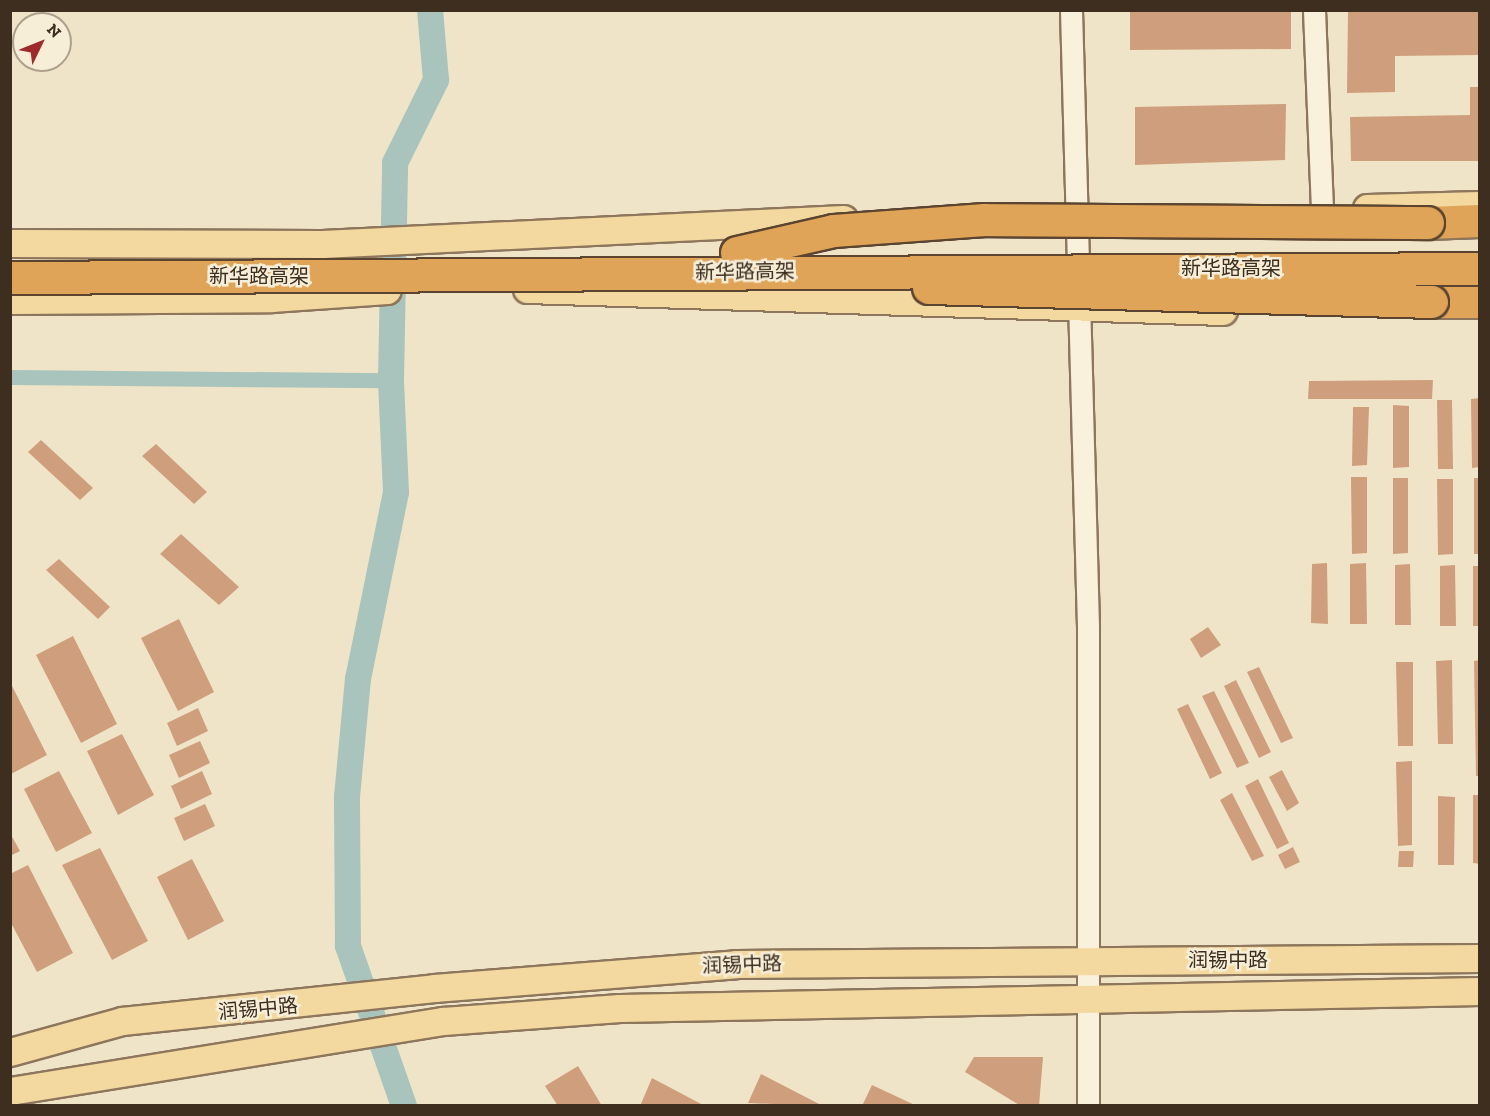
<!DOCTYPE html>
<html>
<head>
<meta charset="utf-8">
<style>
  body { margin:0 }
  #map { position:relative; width:1490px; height:1116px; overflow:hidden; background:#f0e4c8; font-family:"Zilla Slab","Noto Sans SC",serif }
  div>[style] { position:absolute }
  .canal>* { height:15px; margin:-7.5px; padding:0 7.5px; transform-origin:7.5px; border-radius:7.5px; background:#a9c4bc }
  .river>* { height:26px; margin:-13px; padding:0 13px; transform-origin:13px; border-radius:13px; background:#a9c4bc }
  .building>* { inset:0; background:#cf9f7d }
  .roads { filter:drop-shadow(2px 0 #8d765c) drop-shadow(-2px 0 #8d765c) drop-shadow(0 2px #8d765c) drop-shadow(0 -2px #8d765c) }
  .minor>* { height:21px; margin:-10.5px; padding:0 10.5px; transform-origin:10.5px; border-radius:10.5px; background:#faf1dc }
  .major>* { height:27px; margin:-13.5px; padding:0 13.5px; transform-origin:13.5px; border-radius:13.5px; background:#f3d9a0 }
  .highway>* { height:32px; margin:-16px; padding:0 16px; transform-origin:16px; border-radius:16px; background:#e0a458 }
  .bridges { filter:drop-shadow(2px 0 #5b4430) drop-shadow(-2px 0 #5b4430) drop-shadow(0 2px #5b4430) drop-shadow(0 -2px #5b4430) }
  .highway-bridge>* { height:32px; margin:-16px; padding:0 16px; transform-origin:16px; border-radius:16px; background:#e0a458 }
  span { translate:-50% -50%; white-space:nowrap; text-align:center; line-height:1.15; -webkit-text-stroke:5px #f7eed8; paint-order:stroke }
  .street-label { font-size:20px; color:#3d2e20 }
  .frame { position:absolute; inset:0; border:12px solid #3d2e20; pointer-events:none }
  .north { position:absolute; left:12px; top:12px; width:60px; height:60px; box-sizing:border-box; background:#f7eed8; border:2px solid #ada18e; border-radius:50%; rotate:47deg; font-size:16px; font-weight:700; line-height:24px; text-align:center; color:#3d2e20 }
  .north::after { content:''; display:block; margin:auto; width:21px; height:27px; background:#9e2a2b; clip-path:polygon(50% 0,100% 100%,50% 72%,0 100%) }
</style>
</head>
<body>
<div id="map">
  <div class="canal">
    <div style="left:10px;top:377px;width:381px;rotate:0.5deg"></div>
  </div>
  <div class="river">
    <div style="left:404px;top:1106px;width:170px;rotate:-109.3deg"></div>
    <div style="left:348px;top:946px;width:149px;rotate:-90.4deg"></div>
    <div style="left:347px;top:797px;width:119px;rotate:-84.7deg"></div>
    <div style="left:358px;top:679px;width:191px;rotate:-78.5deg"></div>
    <div style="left:396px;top:492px;width:112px;rotate:-92.6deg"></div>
    <div style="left:391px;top:380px;width:217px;rotate:-88.9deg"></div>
    <div style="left:395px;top:163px;width:93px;rotate:-63.7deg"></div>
    <div style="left:436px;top:80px;width:70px;rotate:-94.9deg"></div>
  </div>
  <div class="building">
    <div style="clip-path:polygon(1130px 10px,1291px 10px,1291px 49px,1130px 50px)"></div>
    <div style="clip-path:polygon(1348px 10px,1480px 10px,1480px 55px,1395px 56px,1395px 92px,1347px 93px)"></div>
    <div style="clip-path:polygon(1470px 87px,1480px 87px,1480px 161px,1351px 161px,1350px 117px,1470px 115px)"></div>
    <div style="clip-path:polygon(1286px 104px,1285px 160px,1135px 165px,1135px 107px)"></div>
    <div style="clip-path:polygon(1433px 380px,1432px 399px,1308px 399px,1309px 381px)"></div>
    <div style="clip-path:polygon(1480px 398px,1480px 467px,1472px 468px,1471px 399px)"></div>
    <div style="clip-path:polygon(1437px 400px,1452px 400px,1453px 469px,1438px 469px)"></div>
    <div style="clip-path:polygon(1393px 405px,1409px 406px,1409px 467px,1393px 468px)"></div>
    <div style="clip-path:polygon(1353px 407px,1369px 407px,1367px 465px,1352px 466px)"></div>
    <div style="clip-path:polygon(41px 440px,93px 488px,80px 500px,28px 452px)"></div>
    <div style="clip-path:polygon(156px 444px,207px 492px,194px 504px,142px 456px)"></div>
    <div style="clip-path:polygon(1351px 477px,1367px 477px,1367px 553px,1352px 554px)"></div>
    <div style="clip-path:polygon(1393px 478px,1408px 478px,1408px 553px,1393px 554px)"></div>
    <div style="clip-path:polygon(1474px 478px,1480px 478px,1480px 554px,1474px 554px)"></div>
    <div style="clip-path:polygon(1437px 479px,1453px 479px,1453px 554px,1438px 555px)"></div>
    <div style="clip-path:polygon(181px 534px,239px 587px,219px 605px,160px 554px)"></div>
    <div style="clip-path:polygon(59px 559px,110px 607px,98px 619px,46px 570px)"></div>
    <div style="clip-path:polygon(1327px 563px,1328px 624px,1311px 623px,1312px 564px)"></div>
    <div style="clip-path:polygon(1366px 563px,1367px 624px,1350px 624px,1350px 564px)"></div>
    <div style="clip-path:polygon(1410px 564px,1411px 625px,1395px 625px,1395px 565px)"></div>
    <div style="clip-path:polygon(1455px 565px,1456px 626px,1440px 626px,1440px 566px)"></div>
    <div style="clip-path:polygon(1473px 566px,1480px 566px,1480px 626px,1473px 626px)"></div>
    <div style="clip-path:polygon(179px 619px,214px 692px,178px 711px,141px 638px)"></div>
    <div style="clip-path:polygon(1208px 627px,1221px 645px,1201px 658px,1190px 639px)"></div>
    <div style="clip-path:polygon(73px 636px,117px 724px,81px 743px,36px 655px)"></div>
    <div style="clip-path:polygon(1452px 660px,1453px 744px,1438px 744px,1436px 661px)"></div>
    <div style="clip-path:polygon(1480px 660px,1480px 776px,1476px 776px,1474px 661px)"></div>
    <div style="clip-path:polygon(1396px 662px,1413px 662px,1413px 746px,1398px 746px)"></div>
    <div style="clip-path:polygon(1259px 667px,1293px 738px,1281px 743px,1247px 672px)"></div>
    <div style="clip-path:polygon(1236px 680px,1271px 752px,1259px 758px,1224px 686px)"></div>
    <div style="clip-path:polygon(10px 682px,47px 755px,11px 774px,10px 773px)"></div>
    <div style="clip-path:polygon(1214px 691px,1249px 763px,1237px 768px,1202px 696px)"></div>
    <div style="clip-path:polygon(1188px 704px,1222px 773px,1210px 779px,1177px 709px)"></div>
    <div style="clip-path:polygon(198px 708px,208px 731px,177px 746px,167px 723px)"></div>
    <div style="clip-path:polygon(122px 734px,154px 795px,118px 815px,87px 751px)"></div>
    <div style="clip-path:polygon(200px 741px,210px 763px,179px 778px,169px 755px)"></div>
    <div style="clip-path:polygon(1412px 761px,1412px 845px,1398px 846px,1396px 762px)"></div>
    <div style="clip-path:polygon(1282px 770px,1299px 803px,1287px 811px,1269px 777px)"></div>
    <div style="clip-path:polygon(59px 771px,92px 833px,56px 852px,24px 789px)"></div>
    <div style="clip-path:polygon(202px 771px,212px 794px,181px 809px,171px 786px)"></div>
    <div style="clip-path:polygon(1258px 779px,1289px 843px,1277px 849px,1245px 786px)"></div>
    <div style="clip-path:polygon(1232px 793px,1264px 856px,1252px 861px,1220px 800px)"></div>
    <div style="clip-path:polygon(1473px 795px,1480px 795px,1480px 864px,1473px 863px)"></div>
    <div style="clip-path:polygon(1438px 796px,1455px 797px,1454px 865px,1438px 865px)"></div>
    <div style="clip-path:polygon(205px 804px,215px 826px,184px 841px,174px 818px)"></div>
    <div style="clip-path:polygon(10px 833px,20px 851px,10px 856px)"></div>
    <div style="clip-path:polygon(1293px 847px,1300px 862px,1285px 869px,1278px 855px)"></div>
    <div style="clip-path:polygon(100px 848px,148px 941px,112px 960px,62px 865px)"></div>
    <div style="clip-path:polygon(1399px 851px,1414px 851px,1413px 867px,1398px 867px)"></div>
    <div style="clip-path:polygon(192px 859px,224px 921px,188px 940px,157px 877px)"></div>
    <div style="clip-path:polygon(28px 865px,73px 953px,37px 972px,10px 921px,10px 874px)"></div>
    <div style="clip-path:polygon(974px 1057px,1043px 1057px,1039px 1106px,1021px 1106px,965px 1072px)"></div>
    <div style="clip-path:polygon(578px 1066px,602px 1106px,558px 1106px,545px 1086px)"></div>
    <div style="clip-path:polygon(761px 1074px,823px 1106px,748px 1103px)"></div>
    <div style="clip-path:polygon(652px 1078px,705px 1106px,640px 1106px)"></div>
    <div style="clip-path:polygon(872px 1085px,917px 1106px,862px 1106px)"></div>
  </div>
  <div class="roads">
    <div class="minor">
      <div style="left:1071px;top:10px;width:616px;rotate:88.42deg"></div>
      <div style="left:1088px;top:626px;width:480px;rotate:90deg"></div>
      <div style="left:1314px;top:10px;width:200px;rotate:87.7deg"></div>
    </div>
    <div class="major">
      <div style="left:1367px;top:208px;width:113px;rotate:-1.5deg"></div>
      <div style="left:10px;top:243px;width:312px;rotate:0.2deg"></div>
      <div style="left:322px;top:244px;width:522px;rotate:-2.75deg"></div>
      <div style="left:527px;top:289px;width:696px;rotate:1.81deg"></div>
      <div style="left:10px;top:300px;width:261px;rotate:-0.4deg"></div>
      <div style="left:271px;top:298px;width:116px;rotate:-3.9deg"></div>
      <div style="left:10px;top:1052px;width:116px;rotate:-15.5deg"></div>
      <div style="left:122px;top:1021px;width:314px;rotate:-6deg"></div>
      <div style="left:434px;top:988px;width:303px;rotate:-4.5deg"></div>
      <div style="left:736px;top:964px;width:744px;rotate:-0.46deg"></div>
      <div style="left:10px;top:1091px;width:439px;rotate:-9.2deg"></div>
      <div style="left:443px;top:1021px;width:177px;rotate:-4.2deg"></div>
      <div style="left:620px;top:1008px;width:860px;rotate:-1.13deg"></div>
    </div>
    <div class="highway">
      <div style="left:1428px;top:223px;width:52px;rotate:-2.2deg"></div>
      <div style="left:1432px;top:302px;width:48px"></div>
    </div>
  </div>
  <div class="bridges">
    <div class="highway-bridge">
      <div style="left:737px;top:253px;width:99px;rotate:-12.8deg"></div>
      <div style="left:834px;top:231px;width:151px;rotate:-4.2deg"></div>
      <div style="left:985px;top:220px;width:443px;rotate:0.4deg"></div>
      <div style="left:10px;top:278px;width:1470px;rotate:-0.35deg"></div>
      <div style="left:929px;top:288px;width:503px;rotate:1.59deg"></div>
    </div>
  </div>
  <div class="street-label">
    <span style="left:1231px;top:268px">新华路高架</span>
    <span style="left:745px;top:272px;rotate:-1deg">新华路高架</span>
    <span style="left:259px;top:276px">新华路高架</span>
    <span style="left:1228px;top:960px">润锡中路</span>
    <span style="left:742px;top:965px;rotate:-2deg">润锡中路</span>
    <span style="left:258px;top:1009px;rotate:-5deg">润锡中路</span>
  </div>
  <div class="frame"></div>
  <div class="north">N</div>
</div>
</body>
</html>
